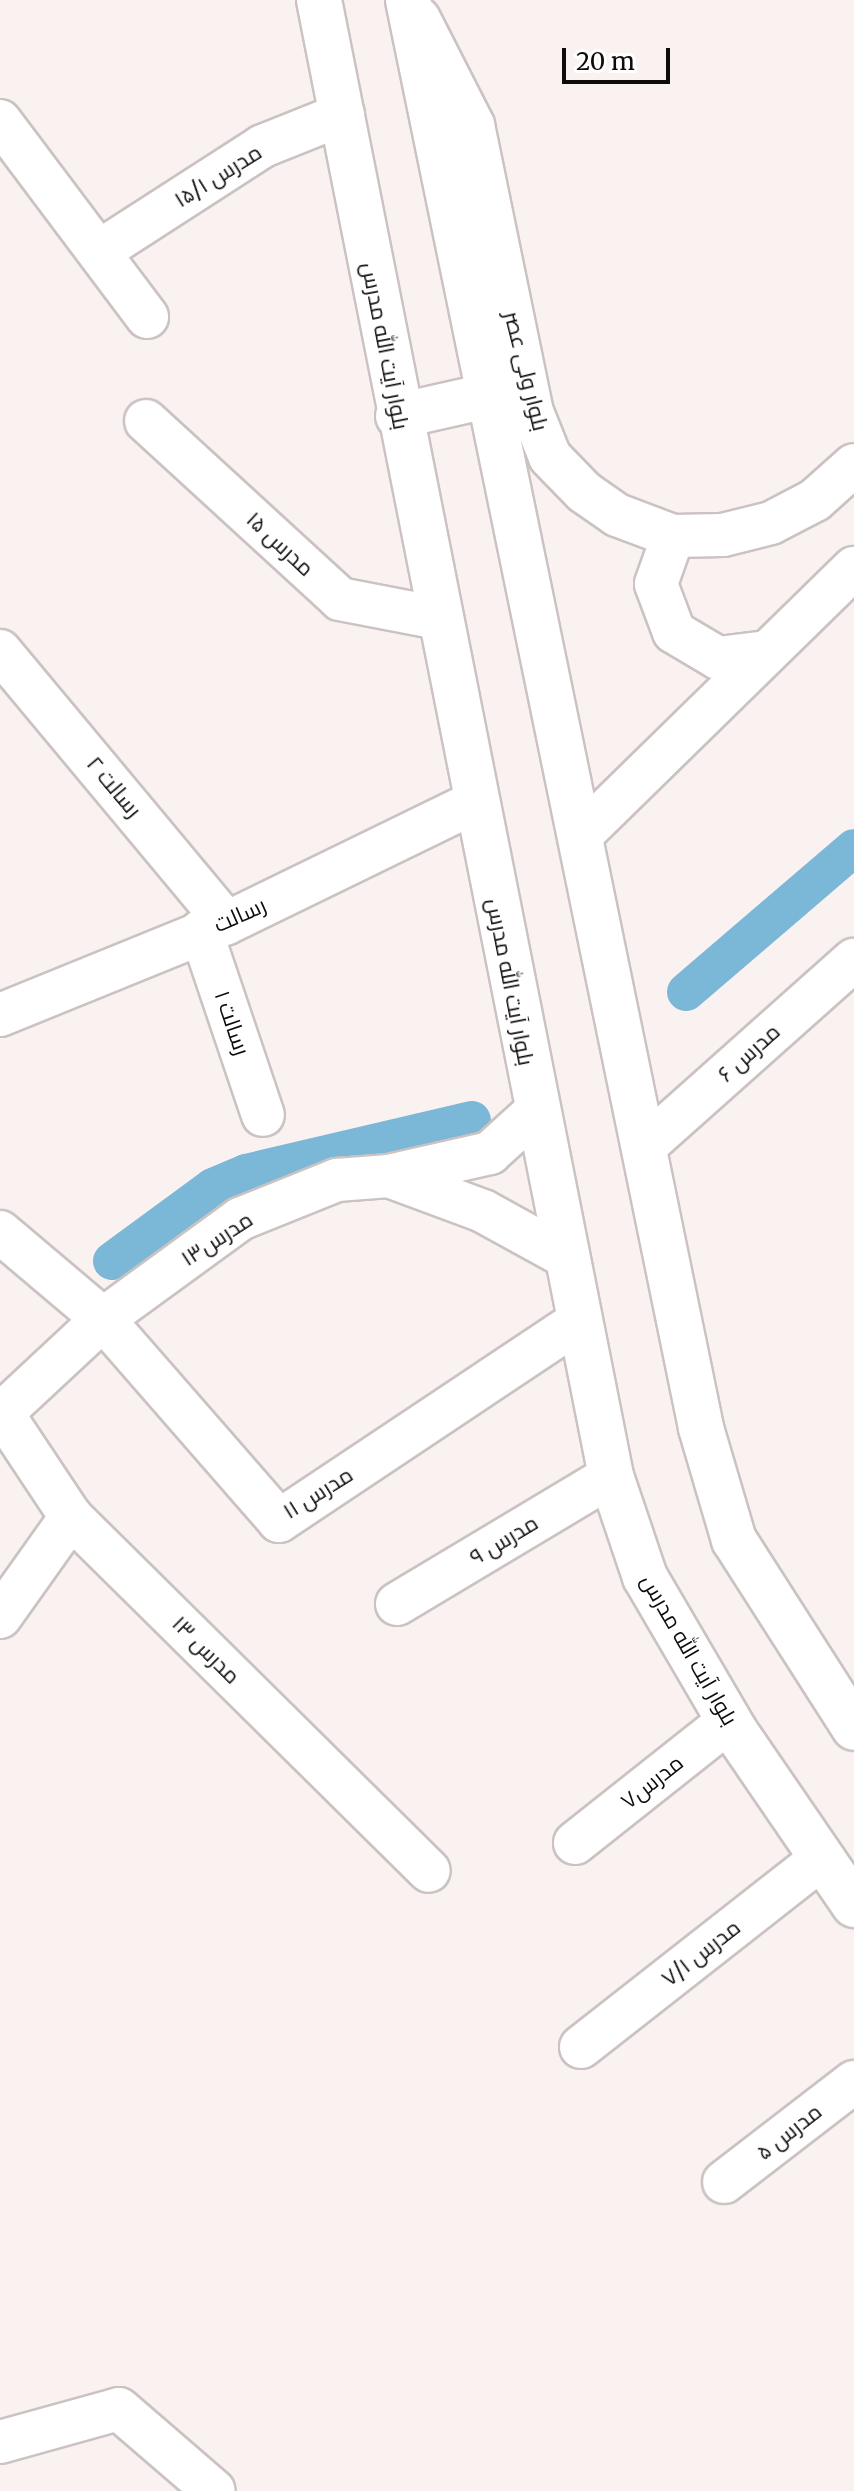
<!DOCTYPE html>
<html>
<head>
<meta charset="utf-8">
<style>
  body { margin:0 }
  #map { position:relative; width:854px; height:2491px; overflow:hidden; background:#faf1f1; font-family:Merriweather,Cairo,serif }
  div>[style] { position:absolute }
  .canal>* { height:38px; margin:-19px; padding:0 19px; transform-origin:19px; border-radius:19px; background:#7bb7d7 }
  .roads { filter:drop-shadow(2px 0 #cbc2c2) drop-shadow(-2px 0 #cbc2c2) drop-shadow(0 2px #cbc2c2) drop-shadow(0 -2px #cbc2c2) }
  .minor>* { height:42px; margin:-21px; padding:0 21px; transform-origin:21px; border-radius:21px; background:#fff }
  .major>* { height:44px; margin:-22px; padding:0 22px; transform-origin:22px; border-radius:22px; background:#fff }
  span { translate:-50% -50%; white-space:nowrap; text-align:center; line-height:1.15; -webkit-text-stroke:7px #fff; paint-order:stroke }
  .street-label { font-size:22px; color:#0e0b0b }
  .scale { position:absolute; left:562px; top:48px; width:108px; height:36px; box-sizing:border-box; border:4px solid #0e0b0b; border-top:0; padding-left:10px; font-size:24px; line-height:28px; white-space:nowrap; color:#0e0b0b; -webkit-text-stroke:6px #fff; paint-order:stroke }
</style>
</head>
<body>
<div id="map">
  <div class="canal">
    <div style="left:686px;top:992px;width:221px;rotate:-40.6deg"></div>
    <div style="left:112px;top:1261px;width:125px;rotate:-36.2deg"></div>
    <div style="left:213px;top:1187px;width:36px;rotate:-23deg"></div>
    <div style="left:246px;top:1173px;width:232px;rotate:-13.2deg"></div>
  </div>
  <div class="roads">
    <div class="minor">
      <div style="left:419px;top:19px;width:119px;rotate:63deg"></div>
      <div style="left:473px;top:125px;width:293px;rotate:78.4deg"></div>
      <div style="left:532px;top:412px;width:48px;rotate:68.2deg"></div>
      <div style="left:550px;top:457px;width:49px;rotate:45.8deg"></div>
      <div style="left:584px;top:492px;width:40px;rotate:34.9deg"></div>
      <div style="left:617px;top:515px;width:60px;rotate:20.6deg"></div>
      <div style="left:673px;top:536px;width:50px;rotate:-1.1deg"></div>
      <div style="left:723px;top:535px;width:49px;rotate:-14deg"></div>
      <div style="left:771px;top:523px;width:50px;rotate:-27.6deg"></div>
      <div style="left:815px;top:500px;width:52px;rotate:-41.9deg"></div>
      <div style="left:0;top:121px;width:245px;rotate:53.1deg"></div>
      <div style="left:100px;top:251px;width:194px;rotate:-32.8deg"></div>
      <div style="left:263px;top:146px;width:86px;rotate:-21.8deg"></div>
      <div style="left:146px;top:421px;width:263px;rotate:42.5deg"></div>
      <div style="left:340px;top:599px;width:101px;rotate:10.9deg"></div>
      <div style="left:673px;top:536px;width:51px;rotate:109.5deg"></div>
      <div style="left:656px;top:584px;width:51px;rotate:69.4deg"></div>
      <div style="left:674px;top:632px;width:51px;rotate:30.6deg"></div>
      <div style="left:718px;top:658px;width:49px;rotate:-7deg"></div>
      <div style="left:0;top:651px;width:354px;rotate:50.2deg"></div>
      <div style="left:579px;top:837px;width:385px;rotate:-44.4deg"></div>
      <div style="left:201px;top:931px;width:194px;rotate:71.4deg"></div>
      <div style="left:0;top:1015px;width:245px;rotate:-22.1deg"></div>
      <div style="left:227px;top:923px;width:276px;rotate:-26deg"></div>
      <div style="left:535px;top:1112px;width:61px;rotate:137.7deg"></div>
      <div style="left:490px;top:1153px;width:104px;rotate:167.2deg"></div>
      <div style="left:389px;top:1176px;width:100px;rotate:20.4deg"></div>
      <div style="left:483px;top:1211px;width:94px;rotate:28.8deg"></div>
      <div style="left:645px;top:1146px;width:280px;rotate:-41.7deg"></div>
      <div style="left:0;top:1232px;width:135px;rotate:40.2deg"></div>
      <div style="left:103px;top:1319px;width:268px;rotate:48.9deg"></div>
      <div style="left:279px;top:1521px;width:361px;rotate:-33.7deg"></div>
      <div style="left:2px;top:1413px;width:125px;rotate:56.4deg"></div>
      <div style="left:71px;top:1517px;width:503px;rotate:44.68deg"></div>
      <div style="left:0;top:1415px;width:141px;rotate:-43deg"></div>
      <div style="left:103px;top:1319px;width:170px;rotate:-36.1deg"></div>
      <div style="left:240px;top:1219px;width:105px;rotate:-21.9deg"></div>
      <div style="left:337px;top:1180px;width:52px;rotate:-4.4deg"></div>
      <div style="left:397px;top:1604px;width:249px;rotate:-30.9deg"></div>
      <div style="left:0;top:1617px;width:123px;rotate:-54.6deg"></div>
      <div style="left:575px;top:1843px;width:196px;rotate:-38.4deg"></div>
      <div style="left:581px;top:2047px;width:305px;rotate:-38.1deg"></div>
      <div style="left:724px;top:2182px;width:164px;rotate:-37.6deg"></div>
      <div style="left:0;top:2442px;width:123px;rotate:-15.5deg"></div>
      <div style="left:119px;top:2409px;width:125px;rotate:40.8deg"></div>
    </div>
    <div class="major">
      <div style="left:319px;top:0;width:1505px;rotate:78.81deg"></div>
      <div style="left:611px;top:1476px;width:107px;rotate:71.4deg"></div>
      <div style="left:645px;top:1577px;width:178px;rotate:59.7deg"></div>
      <div style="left:735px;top:1731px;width:211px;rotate:55.6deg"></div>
      <div style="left:408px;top:0;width:1458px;rotate:78.4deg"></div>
      <div style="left:701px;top:1428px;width:117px;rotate:73.6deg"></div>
      <div style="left:734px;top:1540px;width:223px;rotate:57.4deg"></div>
      <div style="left:398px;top:416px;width:91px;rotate:-12.7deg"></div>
    </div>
  </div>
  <div class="street-label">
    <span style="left:218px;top:176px;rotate:-32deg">مدرس ۱۵/۱</span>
    <span style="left:385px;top:346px;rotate:79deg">بلوار آیت الله مدرس</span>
    <span style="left:526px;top:371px;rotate:76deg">بلوار ولی عصر</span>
    <span style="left:280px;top:544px;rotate:43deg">مدرس ۱۵</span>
    <span style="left:114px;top:787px;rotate:50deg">رسالت ۲</span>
    <span style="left:240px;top:915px;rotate:-24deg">رسالت</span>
    <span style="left:510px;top:982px;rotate:79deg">بلوار آیت الله مدرس</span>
    <span style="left:232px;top:1023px;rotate:71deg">رسالت ۱</span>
    <span style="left:749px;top:1053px;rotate:-42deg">مدرس ۶</span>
    <span style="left:217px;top:1239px;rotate:-33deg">مدرس۱۳</span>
    <span style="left:318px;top:1493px;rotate:-32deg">مدرس ۱۱</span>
    <span style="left:504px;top:1540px;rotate:-31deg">مدرس ۹</span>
    <span style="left:206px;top:1650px;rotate:45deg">مدرس ۱۳</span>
    <span style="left:689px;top:1650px;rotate:60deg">بلوار آیت الله مدرس</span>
    <span style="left:652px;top:1782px;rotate:-38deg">مدرس۷</span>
    <span style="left:701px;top:1953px;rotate:-38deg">مدرس ۷/۱</span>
    <span style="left:789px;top:2132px;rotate:-38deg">مدرس ۵</span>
  </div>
  <div class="scale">20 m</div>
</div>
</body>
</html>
